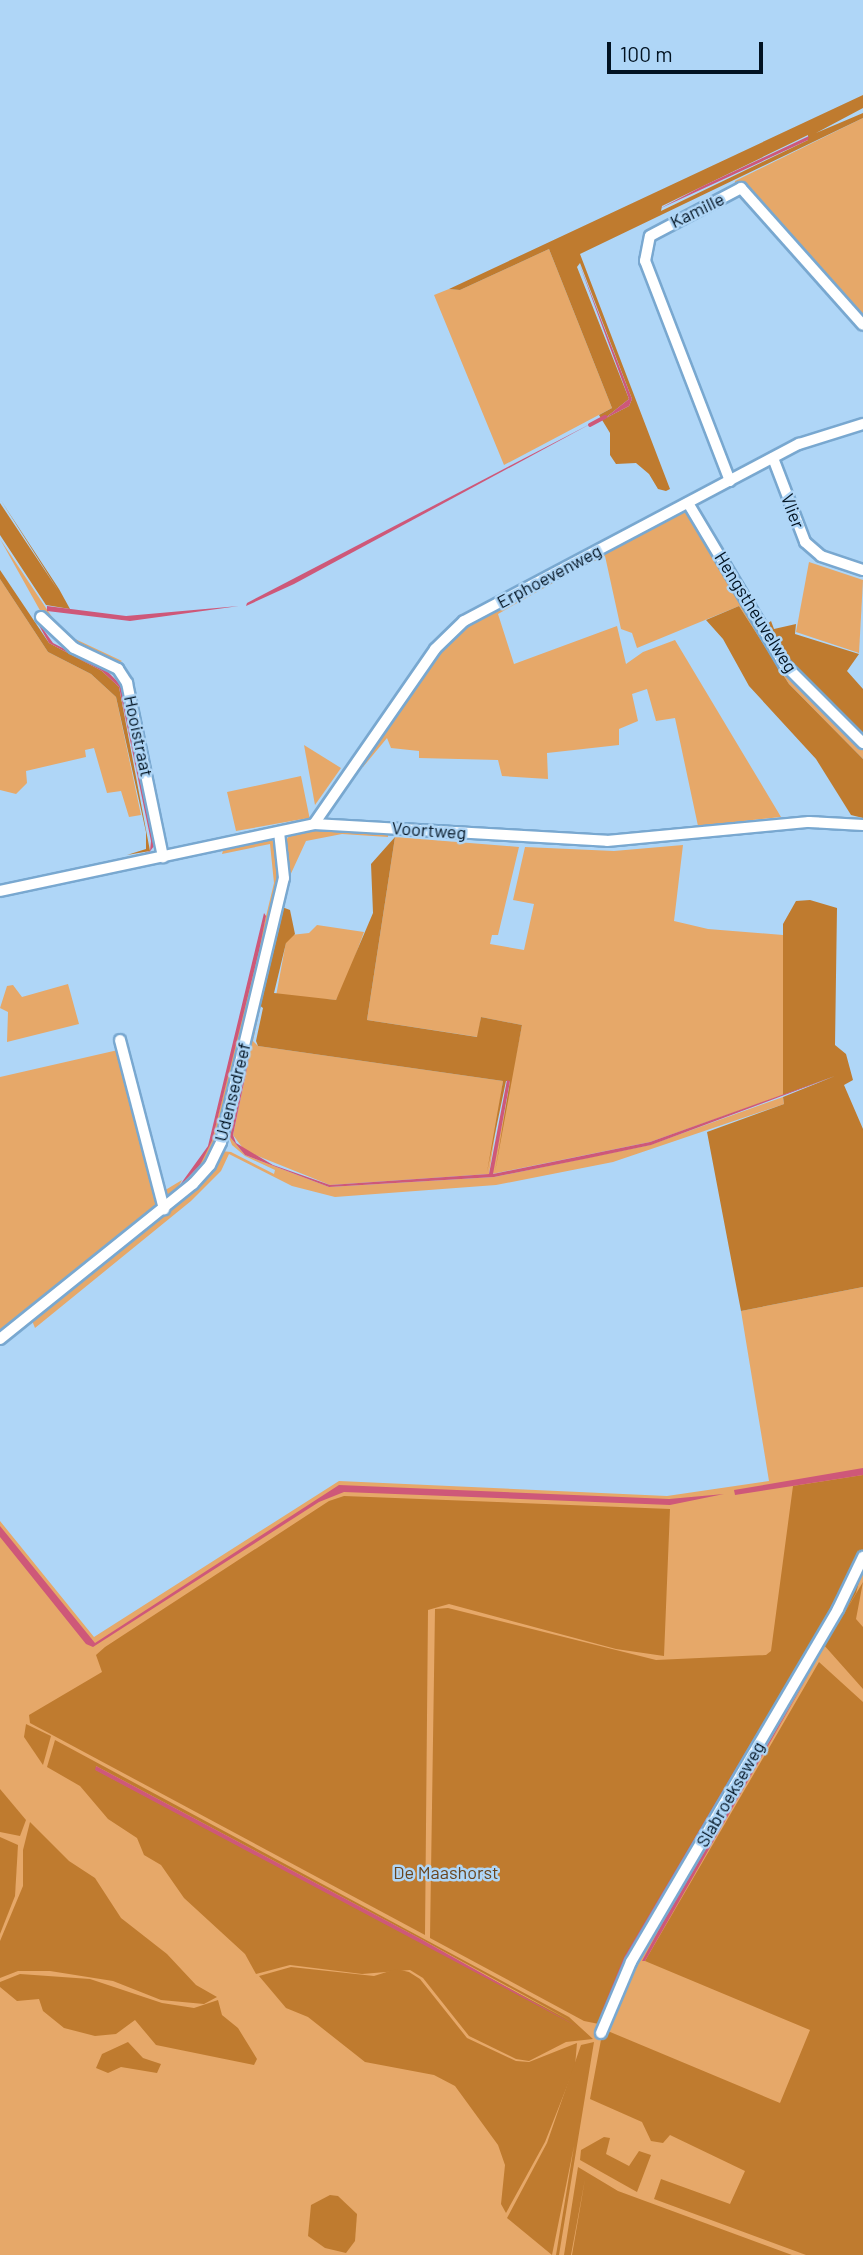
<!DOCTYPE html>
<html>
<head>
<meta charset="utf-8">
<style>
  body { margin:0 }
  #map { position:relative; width:863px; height:2255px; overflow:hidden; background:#afd6f7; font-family:Barlow,sans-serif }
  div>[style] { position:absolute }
  .green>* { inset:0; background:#e6a869 }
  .forest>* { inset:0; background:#bf7b2f }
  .water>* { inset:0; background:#ce5879 }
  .stream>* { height:3.5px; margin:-1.75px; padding:0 1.75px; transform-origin:1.75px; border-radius:1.75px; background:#ce5879 }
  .roads { filter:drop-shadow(2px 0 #79a8d0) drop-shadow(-2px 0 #79a8d0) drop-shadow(0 2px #79a8d0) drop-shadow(0 -2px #79a8d0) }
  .street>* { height:10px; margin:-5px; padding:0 5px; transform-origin:5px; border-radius:5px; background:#fff }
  span { translate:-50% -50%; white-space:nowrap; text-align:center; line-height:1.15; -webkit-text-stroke:5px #afd6f7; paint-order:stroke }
  .street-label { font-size:18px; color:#021322 }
  .park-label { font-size:18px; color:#69451e }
  .scale { position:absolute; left:607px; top:42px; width:156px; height:32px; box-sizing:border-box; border:4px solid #021322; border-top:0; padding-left:9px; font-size:21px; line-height:24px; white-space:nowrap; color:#021322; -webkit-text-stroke:5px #afd6f7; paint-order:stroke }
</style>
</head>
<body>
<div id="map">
  <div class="green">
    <div style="clip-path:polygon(863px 118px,863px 327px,734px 192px,735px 181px)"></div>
    <div style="clip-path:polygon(549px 249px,612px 408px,504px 465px,434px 295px,449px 289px,460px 290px)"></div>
    <div style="clip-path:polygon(682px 510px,688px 511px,754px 616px,863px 748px,863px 759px,789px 684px,739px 606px,637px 648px,632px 633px,621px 629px,605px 556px,567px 574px)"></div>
    <div style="clip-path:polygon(0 539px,56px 623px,73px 638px,122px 661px,116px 665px,77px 646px,42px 614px)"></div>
    <div style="clip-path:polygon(809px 562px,863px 580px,859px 653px,796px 632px)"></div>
    <div style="clip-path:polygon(0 579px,48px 652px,91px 674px,116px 697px,141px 815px,129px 817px,121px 791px,107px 793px,94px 748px,85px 750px,86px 757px,26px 771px,27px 783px,16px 794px,0 790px)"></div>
    <div style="clip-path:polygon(550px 579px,553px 583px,498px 614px,514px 664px,617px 626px,626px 664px,643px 652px,675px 640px,781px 817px,698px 826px,675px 718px,656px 721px,647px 689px,632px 694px,638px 721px,619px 729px,619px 745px,547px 753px,548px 779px,502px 776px,498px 760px,419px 758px,419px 751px,391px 748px,387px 738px,363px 767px,360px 765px,435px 655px,458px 628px)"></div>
    <div style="clip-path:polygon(304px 745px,341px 768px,315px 805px)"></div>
    <div style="clip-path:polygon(301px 776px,310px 820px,222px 837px,308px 818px,236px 831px,227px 792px)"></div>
    <div style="clip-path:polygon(317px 829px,388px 833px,388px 837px,342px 834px,306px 841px,288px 880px,253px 1041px,258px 1046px,503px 1081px,489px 1174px,330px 1185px,245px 1151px,233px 1135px,250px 1054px,230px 1137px,245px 1155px,329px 1187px,494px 1177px,650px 1145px,783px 1097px,784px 1104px,613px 1162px,496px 1185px,335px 1197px,292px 1186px,229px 1154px,221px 1171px,191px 1201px,35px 1328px,31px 1318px,185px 1195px,221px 1151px,231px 1152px,274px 1174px,275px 1170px,245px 1156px,232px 1145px,227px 1132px,281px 905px,285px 841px,292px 833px)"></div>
    <div style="clip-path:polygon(395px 837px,519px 847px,498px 935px,492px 935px,490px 944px,524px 950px,534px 904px,513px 900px,525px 847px,614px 851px,683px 845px,674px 921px,708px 929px,783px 935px,783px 1095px,650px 1142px,492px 1174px,522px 1025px,481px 1017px,478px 1037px,367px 1020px)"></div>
    <div style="clip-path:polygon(270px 839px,275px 843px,280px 883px,221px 1132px,208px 1163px,171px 1200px,165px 1199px,162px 1192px,182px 1180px,178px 1188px,195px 1171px,212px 1141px,274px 883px,270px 844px,222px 854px,224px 847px)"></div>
    <div style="clip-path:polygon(317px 925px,364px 932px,345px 984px,336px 1000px,276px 996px,286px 942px,291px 935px,309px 933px)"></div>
    <div style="clip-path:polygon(68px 984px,79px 1024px,7px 1042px,8px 1012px,0 1008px,7px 986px,13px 985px,22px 997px)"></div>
    <div style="clip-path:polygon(118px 1050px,159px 1210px,0 1336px,0 1077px)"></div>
    <div style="clip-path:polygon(863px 1287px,863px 2255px,0 2255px,0 1521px,94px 1637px,339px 1481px,667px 1496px,769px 1481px,741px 1311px)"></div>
  </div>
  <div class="forest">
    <div style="clip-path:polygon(evenodd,863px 95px,863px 108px,816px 133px,863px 113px,863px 118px,580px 254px,670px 489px,666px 491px,658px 489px,649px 474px,636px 463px,616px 464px,610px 455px,610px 433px,599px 415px,612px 408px,549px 249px,460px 290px,449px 289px,863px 95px,808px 135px,808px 140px,661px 211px,662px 206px,808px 135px,863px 95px,580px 263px,632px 399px,629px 406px,604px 419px,629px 399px,577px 267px,580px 263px)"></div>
    <div style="clip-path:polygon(0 499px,59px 589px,70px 609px,46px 605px,0 535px,0 503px,58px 590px)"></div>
    <div style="clip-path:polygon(0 570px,49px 643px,102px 671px,119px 687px,150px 851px,127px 855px,146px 849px,146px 832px,116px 697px,91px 674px,48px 652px,0 579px)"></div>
    <div style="clip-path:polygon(739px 606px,789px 684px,863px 759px,863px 818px,851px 815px,816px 759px,749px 686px,723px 639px,706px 620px)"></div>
    <div style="clip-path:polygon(771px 621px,774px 629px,796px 624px,795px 634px,859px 654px,847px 671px,863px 689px,863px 736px,788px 662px,766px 625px)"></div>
    <div style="clip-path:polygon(395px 837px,367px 1020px,477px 1037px,481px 1017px,522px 1025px,495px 1172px,510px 1081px,506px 1081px,487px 1172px,503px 1081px,258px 1046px,256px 1041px,263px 1008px,259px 1005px,282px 907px,290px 910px,295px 934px,286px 943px,274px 993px,336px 1000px,373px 913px,371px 864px)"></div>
    <div style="clip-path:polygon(810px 900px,837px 908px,835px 1045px,846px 1054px,853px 1080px,844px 1085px,863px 1129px,863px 1287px,741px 1311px,707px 1132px,784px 1104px,783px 1097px,835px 1076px,783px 1095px,783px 924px,796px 901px)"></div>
    <div style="clip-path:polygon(863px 1475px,863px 1549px,839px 1602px,599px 2024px,584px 2021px,430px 1938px,435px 1609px,448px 1608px,656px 1660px,766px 1655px,771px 1651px,793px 1486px)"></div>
    <div style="clip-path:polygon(344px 1496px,670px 1509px,664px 1656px,616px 1649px,449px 1604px,428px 1610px,425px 1935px,30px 1723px,29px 1715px,102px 1672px,96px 1655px,105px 1647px,329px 1501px)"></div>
    <div style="clip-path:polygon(863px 1567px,856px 1593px,827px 1642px,863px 1582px,856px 1619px,863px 1627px,863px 1689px,823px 1644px)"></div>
    <div style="clip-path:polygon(819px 1662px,863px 1702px,863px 2255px,806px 2255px,654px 2199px,661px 2179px,730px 2204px,745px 2171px,670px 2135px,663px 2143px,651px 2141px,642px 2122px,590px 2099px,603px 2029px,780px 2103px,810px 2030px,645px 1961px)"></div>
    <div style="clip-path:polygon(26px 1724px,51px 1736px,43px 1765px,24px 1737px)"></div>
    <div style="clip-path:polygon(evenodd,55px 1740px,569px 2017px,593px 2039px,566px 2042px,529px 2061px,516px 2059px,469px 2036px,423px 1978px,410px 1970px,362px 1974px,290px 1965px,256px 1974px,245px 1954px,184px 1898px,161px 1865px,144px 1855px,137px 1838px,108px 1819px,80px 1786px,47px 1767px,55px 1740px,96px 1766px,419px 1938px,571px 2021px,96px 1770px,96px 1766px)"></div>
    <div style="clip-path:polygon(0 1789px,26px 1820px,20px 1836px,0 1832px)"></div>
    <div style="clip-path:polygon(30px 1822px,69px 1861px,95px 1878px,121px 1918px,167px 1954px,196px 1985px,217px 1997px,204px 2004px,161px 2000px,113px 1981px,50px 1971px,18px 1971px,0 1978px,0 1941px,23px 1886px,23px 1850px)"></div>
    <div style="clip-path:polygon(0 1837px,18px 1845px,15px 1896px,0 1934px)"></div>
    <div style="clip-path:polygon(291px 1967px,374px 1976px,396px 1969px,409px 1972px,420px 1979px,467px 2038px,516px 2061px,529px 2062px,577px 2043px,575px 2066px,545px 2142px,506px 2213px,501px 2204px,505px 2165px,498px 2145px,455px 2086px,434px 2075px,365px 2062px,308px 2017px,286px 2008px,259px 1976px)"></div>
    <div style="clip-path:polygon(20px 1974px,90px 1979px,162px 2003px,194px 2008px,218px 2000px,222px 2015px,238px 2028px,257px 2059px,254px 2065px,156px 2045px,135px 2020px,116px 2034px,95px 2036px,64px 2028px,43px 2011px,39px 1999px,17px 2001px,0 1987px,0 1982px)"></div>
    <div style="clip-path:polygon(128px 2042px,143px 2058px,161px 2064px,157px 2073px,121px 2067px,108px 2073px,96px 2068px,102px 2054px)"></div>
    <div style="clip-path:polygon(594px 2042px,559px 2255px,556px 2255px,574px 2146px,552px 2255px,507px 2218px,547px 2143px,581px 2045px)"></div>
    <div style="clip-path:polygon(604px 2137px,610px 2138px,606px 2154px,629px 2166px,639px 2151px,651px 2155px,637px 2192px,580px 2160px,581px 2150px)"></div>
    <div style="clip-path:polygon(578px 2167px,618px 2191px,792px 2255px,572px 2255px,585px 2179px,571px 2255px,564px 2255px)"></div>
    <div style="clip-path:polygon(330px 2195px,338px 2196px,357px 2214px,355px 2241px,346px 2253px,325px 2248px,308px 2236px,311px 2205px)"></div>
  </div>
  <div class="water">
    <div style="clip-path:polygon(809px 136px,808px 140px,659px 209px,701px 187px)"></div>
    <div style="clip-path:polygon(579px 263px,632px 399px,629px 406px,604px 419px,629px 399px)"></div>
    <div style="clip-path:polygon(594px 422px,294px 584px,246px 606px,247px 603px)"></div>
    <div style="clip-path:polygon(47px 606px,126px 616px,239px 606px,130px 621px,47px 611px)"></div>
    <div style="clip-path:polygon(33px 615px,53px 643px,107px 671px,121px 685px,153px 838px,154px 846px,148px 854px,131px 858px,150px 851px,151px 841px,119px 687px,102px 671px,49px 643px)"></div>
    <div style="clip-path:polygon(264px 913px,266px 916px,259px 951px,212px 1141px,200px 1165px,177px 1189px,208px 1146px)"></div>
    <div style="clip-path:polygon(250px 1054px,233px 1135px,236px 1143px,273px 1165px,330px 1185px,489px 1174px,507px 1080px,510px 1081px,493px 1174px,650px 1142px,835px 1076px,651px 1145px,589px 1158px,494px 1177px,329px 1187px,245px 1155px,230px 1137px)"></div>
    <div style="clip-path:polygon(863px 1468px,863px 1475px,735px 1495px,734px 1490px)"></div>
    <div style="clip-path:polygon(339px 1485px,669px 1499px,724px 1494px,670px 1505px,344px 1492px,319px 1502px,93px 1647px,86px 1644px,0 1537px,0 1526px,95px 1643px)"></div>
    <div style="clip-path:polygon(800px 1660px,626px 1958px,598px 2020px,624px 1957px)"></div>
    <div style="clip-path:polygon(812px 1669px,645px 1961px,642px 1961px,663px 1922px)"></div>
    <div style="clip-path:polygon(96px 1766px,419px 1938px,578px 2027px,95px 1770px)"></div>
  </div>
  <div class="stream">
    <div style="left:590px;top:425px;width:17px;rotate:-28deg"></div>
  </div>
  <div class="roads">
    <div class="street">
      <div style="left:773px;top:458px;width:90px;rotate:69.1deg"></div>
      <div style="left:805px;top:542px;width:21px;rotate:41deg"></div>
      <div style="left:821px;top:556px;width:44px;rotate:18.4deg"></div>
      <div style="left:730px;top:481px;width:236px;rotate:-111.1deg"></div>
      <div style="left:645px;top:261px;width:25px;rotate:-79deg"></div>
      <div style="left:650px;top:236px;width:103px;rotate:-27.8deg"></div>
      <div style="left:741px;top:188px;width:183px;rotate:48.3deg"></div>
      <div style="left:688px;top:503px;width:187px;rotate:59.2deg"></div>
      <div style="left:784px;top:664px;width:112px;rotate:45deg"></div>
      <div style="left:41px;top:617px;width:45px;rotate:43.2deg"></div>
      <div style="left:74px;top:648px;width:49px;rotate:25.5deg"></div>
      <div style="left:118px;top:669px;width:17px;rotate:57deg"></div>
      <div style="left:127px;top:683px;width:178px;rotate:78.3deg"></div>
      <div style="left:314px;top:824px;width:213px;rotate:-55.3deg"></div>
      <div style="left:435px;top:649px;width:40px;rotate:-44deg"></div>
      <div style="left:464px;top:621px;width:379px;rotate:-27.9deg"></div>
      <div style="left:799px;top:444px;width:67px;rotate:-17.4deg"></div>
      <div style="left:0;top:891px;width:321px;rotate:-12deg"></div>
      <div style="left:314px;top:824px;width:293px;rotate:3.3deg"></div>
      <div style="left:607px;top:841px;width:203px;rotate:-5.4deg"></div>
      <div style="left:809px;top:822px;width:54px;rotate:3.2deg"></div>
      <div style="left:120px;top:1040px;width:175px;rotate:75.4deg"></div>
      <div style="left:0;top:1339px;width:248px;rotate:-38.8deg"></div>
      <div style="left:193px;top:1184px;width:25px;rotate:-48deg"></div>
      <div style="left:210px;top:1165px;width:25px;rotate:-64deg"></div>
      <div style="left:221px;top:1142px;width:271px;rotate:-76.6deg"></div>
      <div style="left:284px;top:878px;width:46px;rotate:-96.2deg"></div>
      <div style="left:601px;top:2033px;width:77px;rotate:-67.1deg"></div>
      <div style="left:631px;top:1962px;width:409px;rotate:-59.6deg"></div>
      <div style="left:838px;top:1609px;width:58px;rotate:-64.3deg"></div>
    </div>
  </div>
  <div class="street-label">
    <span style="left:697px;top:210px;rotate:-26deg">Kamille</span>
    <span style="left:793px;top:511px;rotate:69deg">Vlier</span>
    <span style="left:549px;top:576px;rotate:-28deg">Erphoevenweg</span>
    <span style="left:756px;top:612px;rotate:58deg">Hengstheuvelweg</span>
    <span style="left:139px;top:736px;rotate:78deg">Hooistraat</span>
    <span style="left:429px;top:830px;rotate:4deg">Voortweg</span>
    <span style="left:232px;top:1092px;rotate:-76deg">Udensedreef</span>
    <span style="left:730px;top:1794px;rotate:-60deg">Slabroekseweg</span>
  </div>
  <div class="park-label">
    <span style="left:446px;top:1872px">De Maashorst</span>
  </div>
  <div class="scale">100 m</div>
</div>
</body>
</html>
